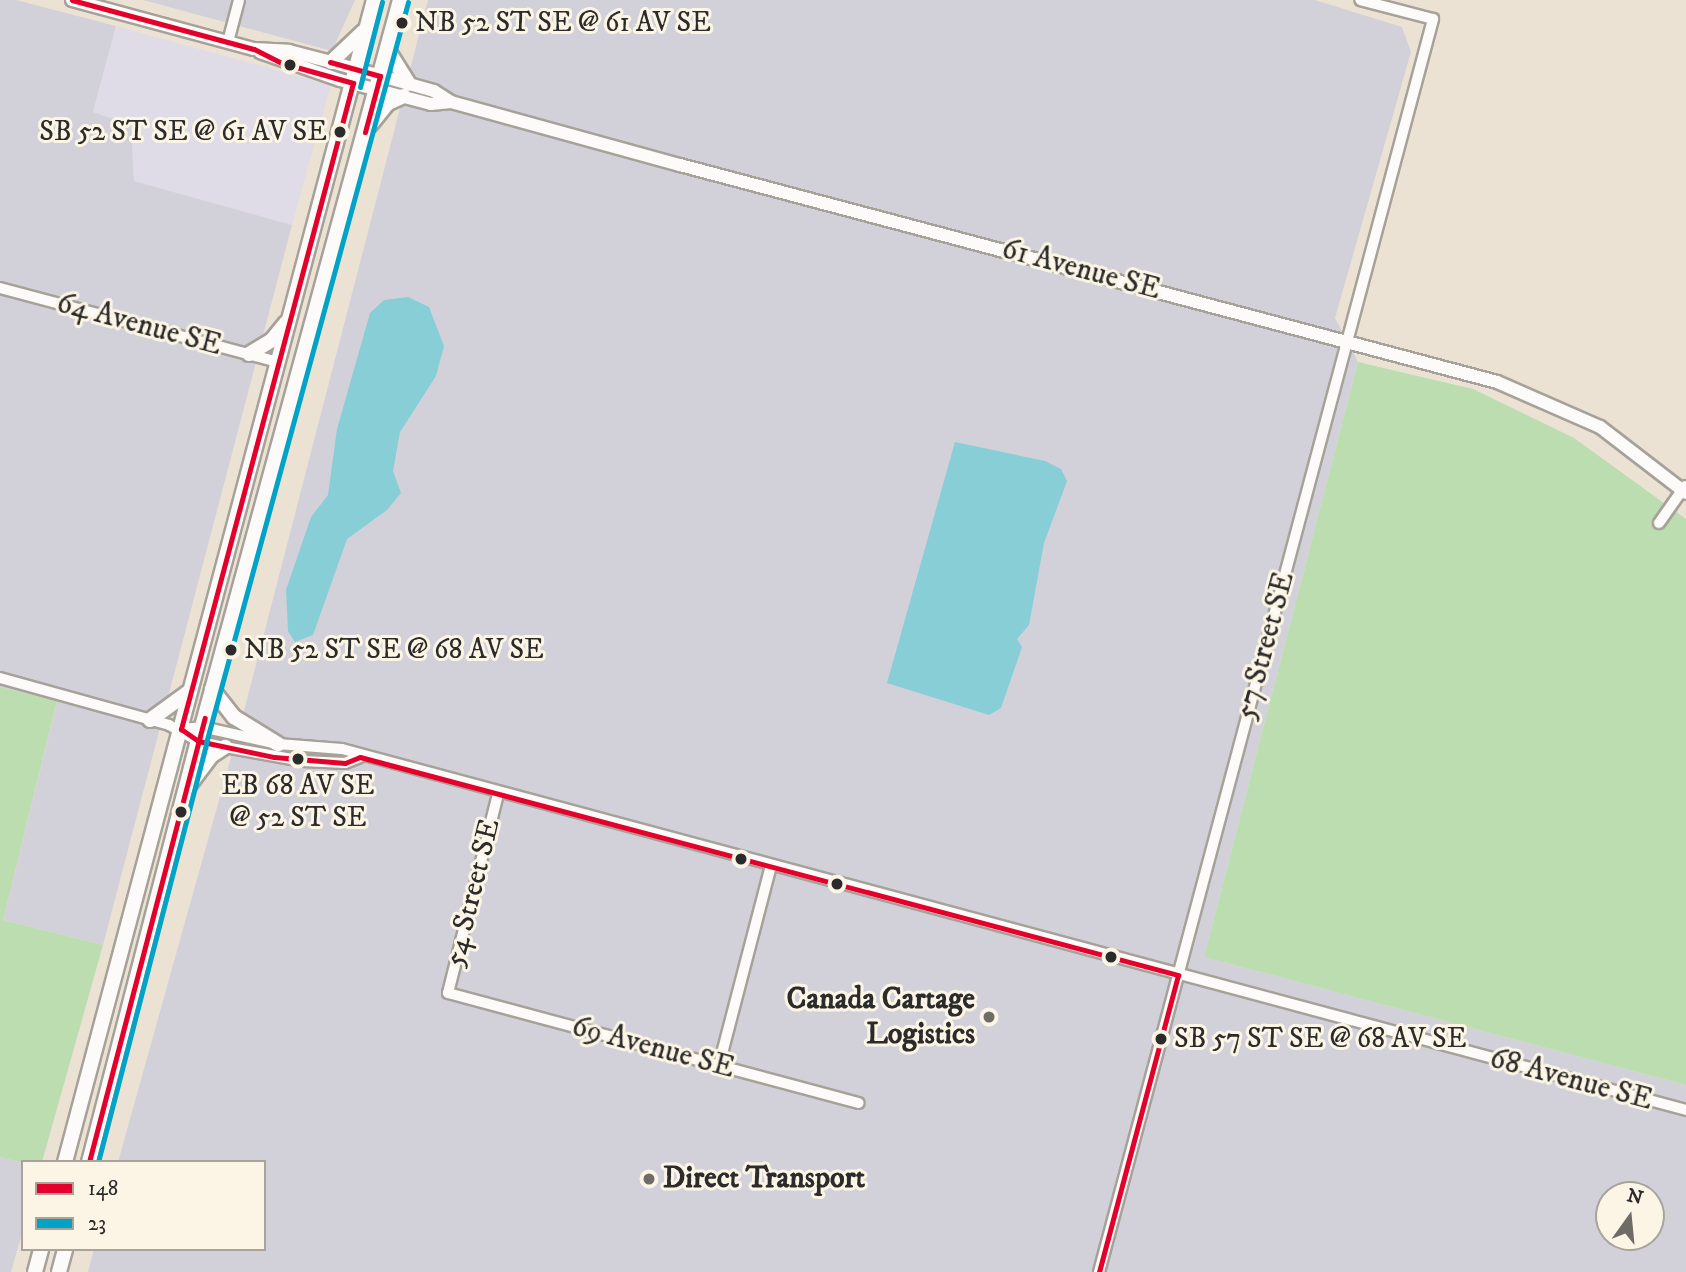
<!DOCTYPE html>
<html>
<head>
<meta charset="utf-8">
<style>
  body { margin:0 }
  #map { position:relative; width:1686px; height:1272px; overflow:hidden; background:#ece2d4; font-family:"IM FELL DW Pica",serif }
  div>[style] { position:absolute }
  .built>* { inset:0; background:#dfdce8 }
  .industrial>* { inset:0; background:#d2d1da }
  .green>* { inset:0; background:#bbddb0 }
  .water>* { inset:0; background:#87ced6 }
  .roads { filter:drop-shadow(2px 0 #a6a199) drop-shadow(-2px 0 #a6a199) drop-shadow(0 2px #a6a199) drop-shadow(0 -2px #a6a199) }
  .minor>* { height:10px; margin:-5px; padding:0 5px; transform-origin:5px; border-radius:5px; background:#fcfbf9 }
  .tertiary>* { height:12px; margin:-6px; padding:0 6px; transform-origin:6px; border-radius:6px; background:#fcfbf9 }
  .secondary>* { height:14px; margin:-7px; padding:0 7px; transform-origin:7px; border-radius:7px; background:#fcfbf9 }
  .bus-1>* { height:5px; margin:-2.5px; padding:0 2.5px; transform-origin:2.5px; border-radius:2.5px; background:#e4002b }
  .bus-2>* { height:5px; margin:-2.5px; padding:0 2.5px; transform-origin:2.5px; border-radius:2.5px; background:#02a3c6 }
  .dots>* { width:19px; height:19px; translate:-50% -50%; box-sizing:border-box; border:4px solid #fcf5e5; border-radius:50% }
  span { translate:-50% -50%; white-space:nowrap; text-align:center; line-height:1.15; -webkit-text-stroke:6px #fcf5e5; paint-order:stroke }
  .bus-label { font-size:28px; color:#2b2b2b }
  .left { translate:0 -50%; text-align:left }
  .right { translate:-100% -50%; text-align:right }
  .street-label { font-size:30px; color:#2b2b2b }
  .poi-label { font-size:30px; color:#2b2b2b; font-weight:700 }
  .legend { position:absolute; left:21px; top:1160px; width:245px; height:91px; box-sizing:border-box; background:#fcf5e5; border:2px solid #a8a49b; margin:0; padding:9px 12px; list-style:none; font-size:21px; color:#2b2b2b }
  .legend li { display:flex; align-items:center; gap:14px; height:35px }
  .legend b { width:35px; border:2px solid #a8a49b }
  .north { position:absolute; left:1595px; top:1181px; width:70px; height:70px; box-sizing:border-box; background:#fcf5e5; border:2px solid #a8a49b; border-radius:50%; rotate:15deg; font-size:19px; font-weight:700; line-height:28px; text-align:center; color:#2b2b2b }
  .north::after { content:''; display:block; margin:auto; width:24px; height:32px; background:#6f6b66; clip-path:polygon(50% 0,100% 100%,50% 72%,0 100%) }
</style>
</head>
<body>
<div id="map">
  <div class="built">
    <div style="clip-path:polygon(116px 26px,331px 85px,292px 225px,134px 181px,130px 125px,93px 112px)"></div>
  </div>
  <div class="industrial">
    <div style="clip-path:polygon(0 0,16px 0,116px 26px,93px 112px,131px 125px,134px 181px,292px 225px,103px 945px,3px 920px,57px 702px,0 687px)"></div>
    <div style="clip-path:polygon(143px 0,355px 0,332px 51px)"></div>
    <div style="clip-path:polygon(evenodd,428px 0,1315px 0,1402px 27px,1411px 52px,1335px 318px,1358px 362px,1204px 957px,1686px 1085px,1686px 1272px,88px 1272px,94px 1249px,264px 1249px,264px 1162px,118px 1162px,245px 707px,428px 0,1609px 1195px,1651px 1195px,1651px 1237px,1609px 1237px,1609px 1195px)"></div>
    <div style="clip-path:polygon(0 1157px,23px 1163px,23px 1230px,11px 1272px,0 1272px)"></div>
  </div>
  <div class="green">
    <div style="clip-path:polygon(1358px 362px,1473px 389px,1574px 438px,1686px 519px,1686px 1085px,1204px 957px)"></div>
    <div style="clip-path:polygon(0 687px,57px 701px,3px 920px,103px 945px,42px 1162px,23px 1163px,0 1157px)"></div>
  </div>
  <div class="water">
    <div style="clip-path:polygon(408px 297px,429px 307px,444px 346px,436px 376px,400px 432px,393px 471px,401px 493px,387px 510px,347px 539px,313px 635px,295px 642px,288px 631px,286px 590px,311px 517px,328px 495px,337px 429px,370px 313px,384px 300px)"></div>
    <div style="clip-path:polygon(955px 442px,1045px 461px,1061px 469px,1067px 481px,1044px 543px,1029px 625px,1017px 639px,1022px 647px,1001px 708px,989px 715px,887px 683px)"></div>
  </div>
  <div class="roads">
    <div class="minor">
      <div style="left:228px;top:42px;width:43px;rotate:-75.3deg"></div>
      <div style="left:0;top:288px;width:289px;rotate:14.9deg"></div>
      <div style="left:1659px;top:523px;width:45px;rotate:-54.9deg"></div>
      <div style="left:0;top:678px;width:175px;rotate:15.5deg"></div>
      <div style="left:169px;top:725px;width:33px;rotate:29deg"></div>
      <div style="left:198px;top:741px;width:28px;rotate:13deg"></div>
      <div style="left:225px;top:747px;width:79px;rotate:10.2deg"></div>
      <div style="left:303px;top:761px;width:42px;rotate:2.7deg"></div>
      <div style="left:345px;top:763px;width:16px;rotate:-22deg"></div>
      <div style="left:181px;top:729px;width:21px;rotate:-5deg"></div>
      <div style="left:202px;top:727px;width:78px;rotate:12.6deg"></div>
      <div style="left:278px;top:744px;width:64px;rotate:4.5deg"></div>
      <div style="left:342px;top:749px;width:1392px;rotate:15.03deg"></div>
      <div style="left:498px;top:794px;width:205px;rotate:104.1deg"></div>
      <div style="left:448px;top:993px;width:425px;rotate:15deg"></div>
      <div style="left:719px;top:1065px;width:206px;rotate:-75.4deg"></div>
      <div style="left:1099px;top:1272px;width:1297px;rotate:-75.07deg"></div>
      <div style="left:1433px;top:19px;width:75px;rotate:-165.4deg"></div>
    </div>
    <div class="tertiary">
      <div style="left:72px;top:0;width:188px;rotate:15.1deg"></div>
      <div style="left:254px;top:49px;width:35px;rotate:3deg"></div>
      <div style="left:289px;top:51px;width:43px;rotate:14.7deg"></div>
      <div style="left:331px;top:62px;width:107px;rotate:15.7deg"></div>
      <div style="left:434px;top:91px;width:20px;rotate:33deg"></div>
      <div style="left:451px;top:102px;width:238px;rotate:15.4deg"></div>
      <div style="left:680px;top:165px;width:845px;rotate:14.87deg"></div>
      <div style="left:1497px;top:382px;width:112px;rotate:23.6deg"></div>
      <div style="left:1600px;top:427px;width:108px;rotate:37.5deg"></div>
      <div style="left:260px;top:52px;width:85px;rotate:19.3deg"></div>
      <div style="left:340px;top:80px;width:94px;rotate:14.8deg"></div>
      <div style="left:431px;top:104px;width:20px;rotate:-6deg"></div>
    </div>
    <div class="secondary">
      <div style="left:387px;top:49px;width:41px;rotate:57.8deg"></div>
      <div style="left:331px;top:62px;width:45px;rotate:-43.2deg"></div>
      <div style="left:370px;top:125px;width:28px;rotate:-51deg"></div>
      <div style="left:388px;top:103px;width:17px;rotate:-24deg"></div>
      <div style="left:249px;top:354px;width:27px;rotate:-31deg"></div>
      <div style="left:272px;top:340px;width:22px;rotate:-51deg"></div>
      <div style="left:212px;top:689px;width:36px;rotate:52deg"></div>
      <div style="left:234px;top:717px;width:52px;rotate:31.5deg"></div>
      <div style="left:150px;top:720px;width:49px;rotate:-35.9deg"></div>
      <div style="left:190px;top:784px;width:35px;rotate:-53deg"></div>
      <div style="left:211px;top:756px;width:17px;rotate:-33deg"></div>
      <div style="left:65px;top:1162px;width:1202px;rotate:-75.11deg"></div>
      <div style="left:89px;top:1162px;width:435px;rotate:-75.5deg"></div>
      <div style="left:198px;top:741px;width:768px;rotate:-74.75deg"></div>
      <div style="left:35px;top:1272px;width:24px;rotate:-75deg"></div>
      <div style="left:59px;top:1272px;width:24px;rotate:-75deg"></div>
    </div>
  </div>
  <div class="bus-1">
    <div style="left:72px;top:0;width:188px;rotate:15.1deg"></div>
    <div style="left:254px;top:49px;width:31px;rotate:27deg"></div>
    <div style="left:282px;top:63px;width:74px;rotate:15.7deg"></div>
    <div style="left:353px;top:83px;width:669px;rotate:104.91deg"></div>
    <div style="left:181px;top:729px;width:21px;rotate:35deg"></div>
    <div style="left:198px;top:741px;width:78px;rotate:11.9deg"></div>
    <div style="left:274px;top:757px;width:71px;rotate:4.8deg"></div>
    <div style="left:345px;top:763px;width:16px;rotate:-22deg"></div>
    <div style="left:360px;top:757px;width:847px;rotate:14.92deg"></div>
    <div style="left:330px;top:62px;width:52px;rotate:15.6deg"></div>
    <div style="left:380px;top:76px;width:58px;rotate:105deg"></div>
    <div style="left:89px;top:1162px;width:459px;rotate:-75.4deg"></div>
    <div style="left:1099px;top:1272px;width:307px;rotate:-75.1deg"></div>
  </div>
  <div class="bus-2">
    <div style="left:360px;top:87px;width:88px;rotate:-75.5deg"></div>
    <div style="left:98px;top:1162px;width:433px;rotate:-75.5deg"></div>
    <div style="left:206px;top:743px;width:768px;rotate:-74.75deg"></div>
  </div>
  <div class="dots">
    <div style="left:402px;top:23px;background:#2b2b2b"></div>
    <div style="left:290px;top:65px;background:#2b2b2b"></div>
    <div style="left:340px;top:132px;background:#2b2b2b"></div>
    <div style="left:231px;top:650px;background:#2b2b2b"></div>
    <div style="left:298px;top:759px;background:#2b2b2b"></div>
    <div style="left:181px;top:812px;background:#2b2b2b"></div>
    <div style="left:741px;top:859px;background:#2b2b2b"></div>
    <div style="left:837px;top:884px;background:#2b2b2b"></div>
    <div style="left:1111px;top:957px;background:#2b2b2b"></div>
    <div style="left:989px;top:1017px;background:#6f6b66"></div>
    <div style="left:1161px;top:1039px;background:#2b2b2b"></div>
    <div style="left:649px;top:1179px;background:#6f6b66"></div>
  </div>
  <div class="bus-label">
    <span class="left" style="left:415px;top:23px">NB 52 ST SE @ 61 AV SE</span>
    <span class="right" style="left:327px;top:132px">SB 52 ST SE @ 61 AV SE</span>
    <span class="left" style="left:244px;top:650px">NB 52 ST SE @ 68 AV SE</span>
    <span style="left:298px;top:802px">EB 68 AV SE<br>@ 52 ST SE</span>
    <span class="left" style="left:1174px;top:1039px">SB 57 ST SE @ 68 AV SE</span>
  </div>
  <div class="street-label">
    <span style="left:1081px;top:270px;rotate:15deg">61 Avenue SE</span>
    <span style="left:139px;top:325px;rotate:15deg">64 Avenue SE</span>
    <span style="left:1266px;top:646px;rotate:-75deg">57 Street SE</span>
    <span style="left:473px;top:893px;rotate:-76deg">54 Street SE</span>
    <span style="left:653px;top:1048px;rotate:15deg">69 Avenue SE</span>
    <span style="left:1571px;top:1080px;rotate:15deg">68 Avenue SE</span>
  </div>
  <div class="poi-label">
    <span class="right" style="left:975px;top:1017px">Canada Cartage<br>Logistics</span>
    <span class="left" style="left:663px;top:1179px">Direct Transport</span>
  </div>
  <ul class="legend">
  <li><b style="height:9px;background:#e4002b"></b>148</li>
  <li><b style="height:9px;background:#02a3c6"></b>23</li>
  </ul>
  <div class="north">N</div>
</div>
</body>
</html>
